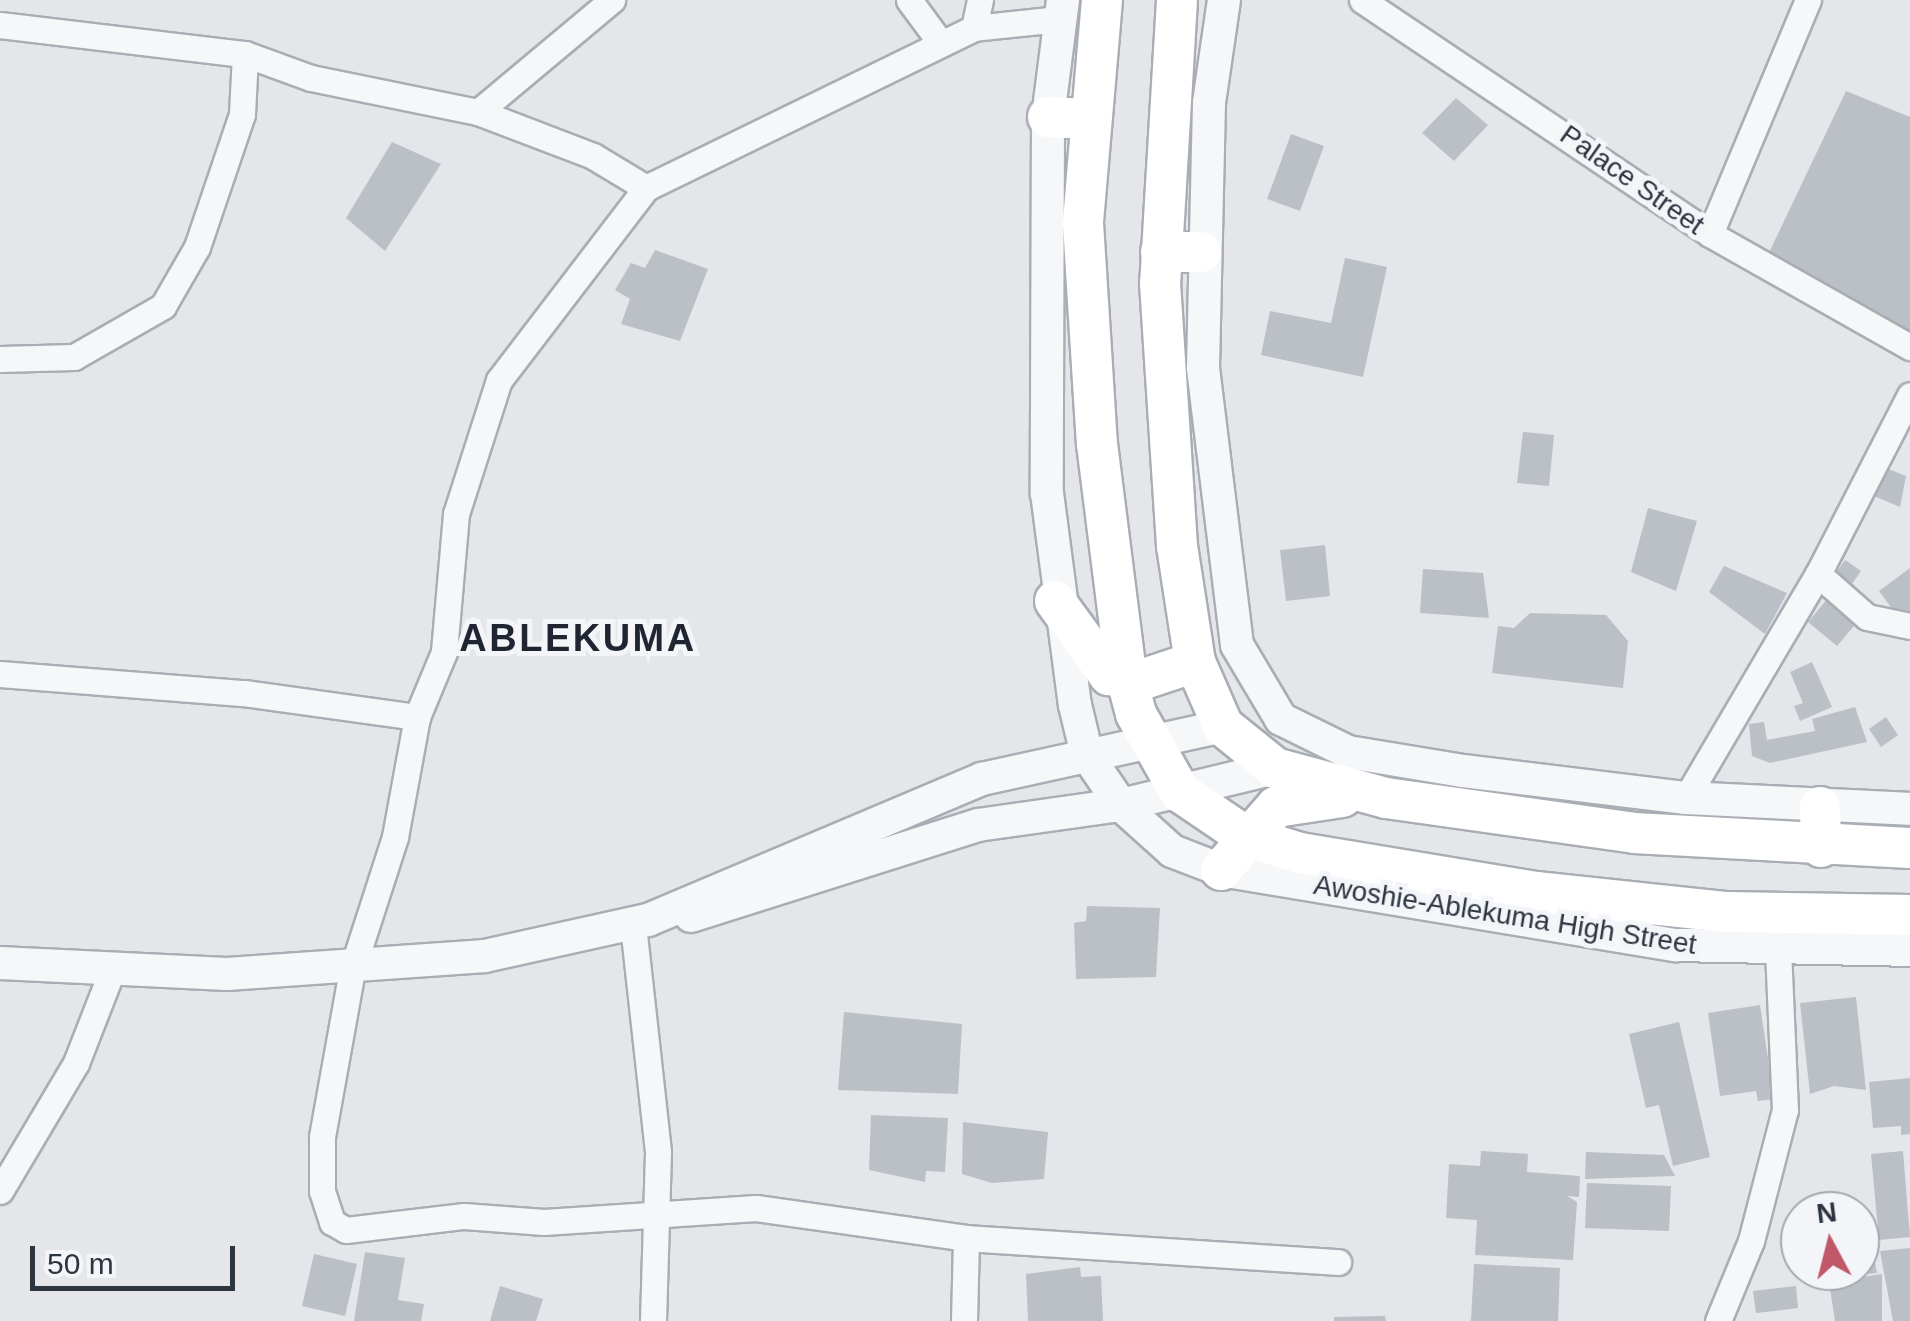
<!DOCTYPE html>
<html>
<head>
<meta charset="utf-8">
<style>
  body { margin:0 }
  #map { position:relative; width:1910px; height:1321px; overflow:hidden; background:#e4e6ea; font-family:Helvetica,sans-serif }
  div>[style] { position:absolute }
  .building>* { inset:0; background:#bbc0c6 }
  .roads { filter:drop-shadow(2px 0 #a9adb4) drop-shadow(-2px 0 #a9adb4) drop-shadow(0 2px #a9adb4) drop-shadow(0 -2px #a9adb4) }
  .minor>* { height:25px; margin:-12.5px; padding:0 12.5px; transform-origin:12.5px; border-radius:12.5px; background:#f6f7f9 }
  .tertiary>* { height:32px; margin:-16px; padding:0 16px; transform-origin:16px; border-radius:16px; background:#f6f7f9 }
  .primary>* { height:40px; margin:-20px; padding:0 20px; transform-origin:20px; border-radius:20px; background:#fff }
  span { translate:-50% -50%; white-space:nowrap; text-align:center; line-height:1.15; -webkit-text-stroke:10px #f3f5f8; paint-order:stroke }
  .street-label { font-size:28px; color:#2d3541 }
  .district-label { font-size:38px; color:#1f2632; font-weight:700; letter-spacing:2.5px }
  .north { position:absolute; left:1780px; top:1191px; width:100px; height:100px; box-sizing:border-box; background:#f3f5f8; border:2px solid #a4a8af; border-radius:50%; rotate:353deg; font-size:28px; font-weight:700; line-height:40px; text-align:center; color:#2d3541 }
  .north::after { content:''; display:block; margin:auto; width:35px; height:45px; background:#c0586a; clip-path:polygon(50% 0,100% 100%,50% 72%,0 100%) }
  .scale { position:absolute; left:30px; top:1246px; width:205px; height:45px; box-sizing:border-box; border:5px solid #2d3541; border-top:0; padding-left:12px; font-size:30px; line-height:35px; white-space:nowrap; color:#2d3541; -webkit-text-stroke:8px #f3f5f8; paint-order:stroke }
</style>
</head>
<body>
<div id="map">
  <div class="building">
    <div style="clip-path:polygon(1846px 91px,1910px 117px,1910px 333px,1766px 259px)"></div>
    <div style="clip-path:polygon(1456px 98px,1488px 125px,1454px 161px,1422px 133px)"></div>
    <div style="clip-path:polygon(1291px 134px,1324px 146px,1300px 211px,1267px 199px)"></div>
    <div style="clip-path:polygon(392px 142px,441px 164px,385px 251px,346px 218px)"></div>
    <div style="clip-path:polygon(655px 250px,708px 269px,680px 341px,621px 324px,630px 299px,615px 290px,631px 263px,645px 268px)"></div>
    <div style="clip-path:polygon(1345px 258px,1387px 267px,1363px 377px,1261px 355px,1270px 311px,1331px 323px)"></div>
    <div style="clip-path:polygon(1523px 432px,1554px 435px,1549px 486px,1517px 483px)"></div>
    <div style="clip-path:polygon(1886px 468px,1906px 476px,1900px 507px,1874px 496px)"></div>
    <div style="clip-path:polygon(1648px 508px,1697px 521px,1676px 591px,1631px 572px)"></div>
    <div style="clip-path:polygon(1325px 545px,1330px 596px,1286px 601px,1280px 550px)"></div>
    <div style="clip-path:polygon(1845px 560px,1861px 571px,1852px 584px,1836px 573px)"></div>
    <div style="clip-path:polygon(1724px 566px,1787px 593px,1765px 634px,1709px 592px)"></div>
    <div style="clip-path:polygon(1910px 568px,1910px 614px,1901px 621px,1879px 591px)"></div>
    <div style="clip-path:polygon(1423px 569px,1483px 573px,1489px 618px,1420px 613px)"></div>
    <div style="clip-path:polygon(1829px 597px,1859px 620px,1837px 646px,1808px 622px)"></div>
    <div style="clip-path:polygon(1530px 613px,1606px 615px,1628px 641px,1623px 688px,1492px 673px,1498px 626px,1514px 628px)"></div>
    <div style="clip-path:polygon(1812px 662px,1832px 707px,1800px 721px,1794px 706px,1803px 703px,1790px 672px)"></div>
    <div style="clip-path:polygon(1855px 707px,1867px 742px,1770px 763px,1752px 756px,1749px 724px,1764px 722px,1767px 740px,1815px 731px,1812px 719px)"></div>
    <div style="clip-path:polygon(1886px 717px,1898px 735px,1881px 747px,1869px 729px)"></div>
    <div style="clip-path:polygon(1087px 906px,1160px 908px,1156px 977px,1076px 979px,1074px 923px,1086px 921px)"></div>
    <div style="clip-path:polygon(1856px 997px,1866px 1090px,1834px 1086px,1810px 1094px,1800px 1003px)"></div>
    <div style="clip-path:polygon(1760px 1005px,1774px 1099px,1758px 1101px,1756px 1091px,1720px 1096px,1708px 1013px)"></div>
    <div style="clip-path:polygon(844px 1012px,962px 1024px,958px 1094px,838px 1090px)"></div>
    <div style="clip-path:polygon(1679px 1022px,1710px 1157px,1673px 1166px,1659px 1105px,1646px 1108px,1629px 1034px)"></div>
    <div style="clip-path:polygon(1910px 1078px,1910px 1134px,1901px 1135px,1901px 1126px,1873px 1128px,1869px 1082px)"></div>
    <div style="clip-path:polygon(871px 1115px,948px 1118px,945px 1172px,926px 1171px,925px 1182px,869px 1170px)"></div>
    <div style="clip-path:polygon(963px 1122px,1048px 1132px,1044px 1179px,992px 1183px,962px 1174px)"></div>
    <div style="clip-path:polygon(1481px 1151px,1528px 1154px,1527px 1172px,1580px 1176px,1579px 1197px,1567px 1196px,1577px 1202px,1573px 1260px,1475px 1255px,1477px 1220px,1446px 1218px,1449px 1164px,1480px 1166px)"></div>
    <div style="clip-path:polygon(1903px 1151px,1910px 1237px,1879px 1240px,1871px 1154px)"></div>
    <div style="clip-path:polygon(1586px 1152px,1664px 1155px,1675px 1176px,1585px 1179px)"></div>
    <div style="clip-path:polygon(1587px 1183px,1671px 1186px,1669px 1231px,1585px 1228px)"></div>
    <div style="clip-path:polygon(1910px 1248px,1910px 1321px,1893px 1321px,1880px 1251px)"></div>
    <div style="clip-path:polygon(1873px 1250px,1877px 1273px,1806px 1281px,1805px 1271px,1860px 1271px,1860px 1252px)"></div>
    <div style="clip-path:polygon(365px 1252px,405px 1258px,398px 1300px,424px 1304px,421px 1321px,354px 1321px)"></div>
    <div style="clip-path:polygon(314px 1254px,357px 1264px,345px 1316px,302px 1306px)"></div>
    <div style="clip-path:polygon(1474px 1264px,1560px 1268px,1558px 1321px,1471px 1321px)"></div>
    <div style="clip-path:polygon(1080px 1267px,1081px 1277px,1101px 1276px,1103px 1321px,1028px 1321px,1026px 1274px)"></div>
    <div style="clip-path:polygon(1882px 1274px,1882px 1321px,1835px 1321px,1829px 1282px)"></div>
    <div style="clip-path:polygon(500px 1286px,543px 1299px,536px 1321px,490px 1321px)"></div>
    <div style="clip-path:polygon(1796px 1286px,1798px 1308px,1756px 1313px,1753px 1291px)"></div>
    <div style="clip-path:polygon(1385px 1316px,1386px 1321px,1334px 1321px,1334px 1317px)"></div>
  </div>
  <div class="roads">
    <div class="minor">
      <div style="left:909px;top:0;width:52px;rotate:53.6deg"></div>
      <div style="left:1362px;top:0;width:419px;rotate:33.9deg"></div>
      <div style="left:1710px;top:234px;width:230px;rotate:29.5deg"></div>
      <div style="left:1059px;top:19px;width:85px;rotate:174deg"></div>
      <div style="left:974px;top:28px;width:365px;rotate:154deg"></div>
      <div style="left:646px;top:188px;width:242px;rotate:127.4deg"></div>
      <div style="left:499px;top:380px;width:141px;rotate:107.8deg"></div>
      <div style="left:456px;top:514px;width:139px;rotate:95deg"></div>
      <div style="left:444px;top:652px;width:70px;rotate:112.6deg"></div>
      <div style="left:417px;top:717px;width:122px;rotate:100.4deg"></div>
      <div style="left:395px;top:837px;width:140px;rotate:107.9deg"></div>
      <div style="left:352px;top:970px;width:170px;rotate:100.2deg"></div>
      <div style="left:322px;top:1137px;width:54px;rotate:90deg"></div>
      <div style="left:322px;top:1191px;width:33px;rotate:72deg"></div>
      <div style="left:332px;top:1222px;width:16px;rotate:30deg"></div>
      <div style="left:346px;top:1230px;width:119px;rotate:-6.8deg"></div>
      <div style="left:464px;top:1216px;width:80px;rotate:4.3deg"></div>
      <div style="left:544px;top:1222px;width:212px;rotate:-3.8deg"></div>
      <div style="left:756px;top:1208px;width:212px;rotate:8.1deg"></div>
      <div style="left:966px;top:1238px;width:373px;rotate:3.7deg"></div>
      <div style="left:0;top:25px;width:247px;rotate:6.8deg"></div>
      <div style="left:245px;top:54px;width:70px;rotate:20deg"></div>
      <div style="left:311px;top:78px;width:170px;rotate:11.5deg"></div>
      <div style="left:478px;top:112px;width:123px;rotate:20.9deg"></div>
      <div style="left:593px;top:156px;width:62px;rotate:31.1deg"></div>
      <div style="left:974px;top:28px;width:29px;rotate:-78deg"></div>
      <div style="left:478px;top:112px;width:175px;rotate:-39.9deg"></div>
      <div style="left:1710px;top:234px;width:254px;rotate:-67.3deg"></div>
      <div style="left:0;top:359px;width:74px;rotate:-1.5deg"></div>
      <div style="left:74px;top:357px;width:103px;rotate:-29.8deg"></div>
      <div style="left:163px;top:306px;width:68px;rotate:-60deg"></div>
      <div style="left:197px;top:247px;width:140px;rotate:-71.3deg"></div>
      <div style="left:242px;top:114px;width:60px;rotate:-87.1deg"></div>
      <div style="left:1818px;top:574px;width:65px;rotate:41.3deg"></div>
      <div style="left:1867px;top:617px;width:44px;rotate:11.8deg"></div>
      <div style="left:0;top:674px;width:245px;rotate:4.5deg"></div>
      <div style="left:244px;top:693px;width:175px;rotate:7.9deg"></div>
      <div style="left:1686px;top:798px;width:260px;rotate:-59.5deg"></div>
      <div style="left:1818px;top:574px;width:201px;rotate:-62.8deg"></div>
      <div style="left:633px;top:925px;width:228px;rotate:83.7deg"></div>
      <div style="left:658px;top:1152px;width:169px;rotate:91.7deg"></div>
      <div style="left:0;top:1191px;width:149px;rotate:-59.3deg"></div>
      <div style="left:76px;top:1063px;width:97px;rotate:-68.7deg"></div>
      <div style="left:964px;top:1321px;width:83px;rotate:-88.6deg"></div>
      <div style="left:1718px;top:1321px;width:87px;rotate:-67.6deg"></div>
      <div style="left:1751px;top:1241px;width:135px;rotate:-75.5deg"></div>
      <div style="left:1785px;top:1110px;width:159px;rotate:-92.5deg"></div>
    </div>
    <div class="tertiary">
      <div style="left:1063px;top:0;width:118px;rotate:97.3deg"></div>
      <div style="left:1048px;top:117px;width:376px;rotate:90.2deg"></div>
      <div style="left:1047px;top:493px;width:214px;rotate:82.5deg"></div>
      <div style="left:1075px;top:705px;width:51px;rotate:76.5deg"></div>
      <div style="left:1087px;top:755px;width:60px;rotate:55.8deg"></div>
      <div style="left:1121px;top:805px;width:69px;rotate:42deg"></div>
      <div style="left:1172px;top:851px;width:53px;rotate:21.2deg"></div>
      <div style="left:1221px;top:870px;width:461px;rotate:9.4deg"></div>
      <div style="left:1676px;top:945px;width:234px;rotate:1.2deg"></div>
      <div style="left:1224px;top:0;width:104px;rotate:98.3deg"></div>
      <div style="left:1209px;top:103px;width:265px;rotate:91.3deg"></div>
      <div style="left:1203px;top:368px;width:279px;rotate:83deg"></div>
      <div style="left:1237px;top:645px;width:86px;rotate:59.3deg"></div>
      <div style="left:1281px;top:719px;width:75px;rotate:26.2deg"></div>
      <div style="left:1348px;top:752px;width:117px;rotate:9.4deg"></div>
      <div style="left:1463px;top:771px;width:225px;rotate:6.9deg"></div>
      <div style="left:1686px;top:798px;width:224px;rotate:2.8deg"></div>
      <div style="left:691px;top:916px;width:301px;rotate:-17.6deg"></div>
      <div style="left:978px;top:825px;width:144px;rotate:-8deg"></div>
      <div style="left:1121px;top:805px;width:158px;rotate:-13.5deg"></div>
      <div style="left:0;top:963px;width:227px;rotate:2.8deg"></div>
      <div style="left:227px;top:974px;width:259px;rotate:-4deg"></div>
      <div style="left:485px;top:956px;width:167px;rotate:-12.5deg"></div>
      <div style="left:648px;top:920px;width:363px;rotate:-22.9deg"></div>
      <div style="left:982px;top:779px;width:247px;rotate:-12.4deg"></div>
    </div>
    <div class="primary">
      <div style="left:1102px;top:0;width:224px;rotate:94.9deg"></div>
      <div style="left:1083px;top:223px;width:221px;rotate:86.4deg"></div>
      <div style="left:1097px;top:444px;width:238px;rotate:82.8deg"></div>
      <div style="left:1127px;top:680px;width:35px;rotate:75deg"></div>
      <div style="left:1136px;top:714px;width:90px;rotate:60.6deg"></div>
      <div style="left:1180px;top:792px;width:78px;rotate:34.1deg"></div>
      <div style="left:1245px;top:836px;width:58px;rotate:17.2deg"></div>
      <div style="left:1300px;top:853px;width:239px;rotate:9.4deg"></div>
      <div style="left:1536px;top:892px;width:192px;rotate:6deg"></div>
      <div style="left:1727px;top:912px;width:183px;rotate:0.9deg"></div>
      <div style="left:1177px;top:0;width:284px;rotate:93.4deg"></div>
      <div style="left:1160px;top:283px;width:264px;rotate:86.3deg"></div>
      <div style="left:1177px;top:546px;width:117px;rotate:81.2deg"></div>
      <div style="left:1195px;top:662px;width:70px;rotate:66.4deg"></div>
      <div style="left:1223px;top:726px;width:67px;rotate:38.9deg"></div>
      <div style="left:1275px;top:768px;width:115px;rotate:15.1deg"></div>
      <div style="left:1386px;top:798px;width:250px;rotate:8deg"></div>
      <div style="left:1634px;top:833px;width:276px;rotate:3.1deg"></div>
      <div style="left:1048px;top:117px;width:41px;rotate:2.8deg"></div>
      <div style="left:1161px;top:252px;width:40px"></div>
      <div style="left:1055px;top:601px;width:92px;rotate:53.9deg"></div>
      <div style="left:1109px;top:675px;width:35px;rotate:7deg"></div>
      <div style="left:1144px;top:679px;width:54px;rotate:-18.4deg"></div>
      <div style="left:1820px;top:807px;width:40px;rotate:88.6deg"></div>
      <div style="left:1221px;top:870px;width:84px;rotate:-48.9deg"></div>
      <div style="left:1276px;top:807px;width:67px;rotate:-8.6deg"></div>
    </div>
  </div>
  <div class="street-label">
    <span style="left:1632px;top:180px;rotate:35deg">Palace Street</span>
    <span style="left:1505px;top:915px;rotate:9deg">Awoshie-Ablekuma High Street</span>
  </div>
  <div class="district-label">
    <span style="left:578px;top:639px">ABLEKUMA</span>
  </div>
  <div class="north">N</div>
  <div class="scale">50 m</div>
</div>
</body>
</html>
